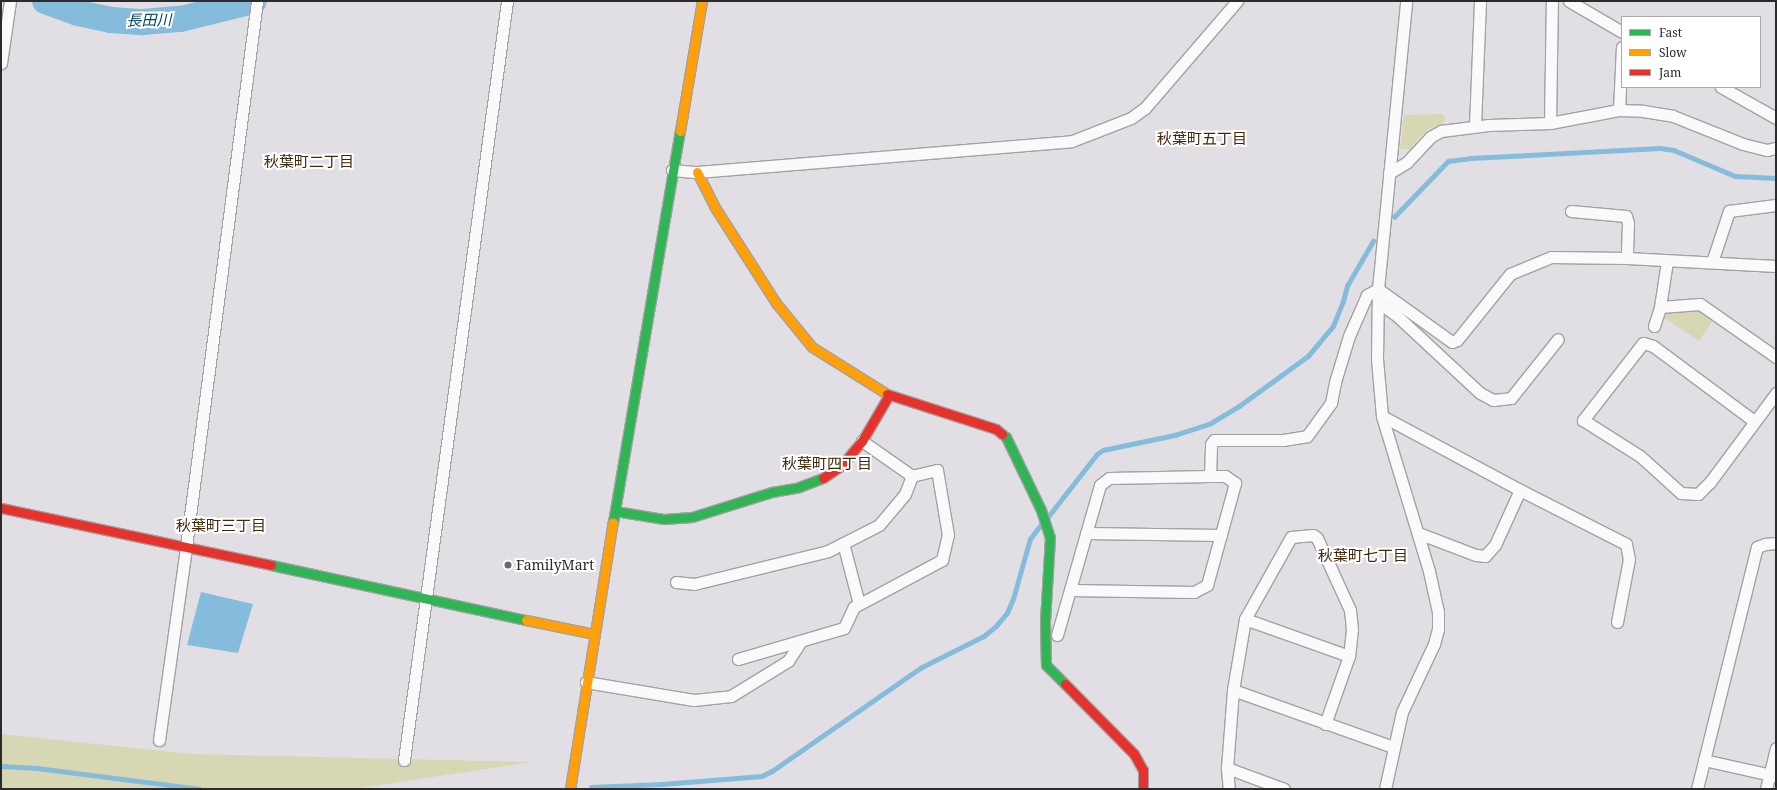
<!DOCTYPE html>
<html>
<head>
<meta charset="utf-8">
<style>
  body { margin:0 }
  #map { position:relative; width:1777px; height:790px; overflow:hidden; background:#e1dfe3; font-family:"Noto Serif","Noto Sans JP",serif }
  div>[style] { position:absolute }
  .green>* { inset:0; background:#d7d8b3 }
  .water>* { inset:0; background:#85bcdc }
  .stream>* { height:4.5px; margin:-2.25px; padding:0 2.25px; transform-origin:2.25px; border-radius:2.25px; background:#85bcdc }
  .river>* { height:26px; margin:-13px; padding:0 13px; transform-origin:13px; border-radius:13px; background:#85bcdc }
  .roads { filter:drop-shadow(1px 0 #a3a1a4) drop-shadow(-1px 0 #a3a1a4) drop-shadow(0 1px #a3a1a4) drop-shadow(0 -1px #a3a1a4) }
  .street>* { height:11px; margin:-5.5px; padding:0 5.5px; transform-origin:5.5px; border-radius:5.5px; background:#fafafb }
  .fast>* { height:9px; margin:-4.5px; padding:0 4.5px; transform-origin:4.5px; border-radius:4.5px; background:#30b455 }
  .slow>* { height:9px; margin:-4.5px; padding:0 4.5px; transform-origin:4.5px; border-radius:4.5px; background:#ff9f0a }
  .jam>* { height:9px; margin:-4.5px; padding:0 4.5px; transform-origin:4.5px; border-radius:4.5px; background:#e5322d }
  .dots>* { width:11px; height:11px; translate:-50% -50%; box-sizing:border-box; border:2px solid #fff; border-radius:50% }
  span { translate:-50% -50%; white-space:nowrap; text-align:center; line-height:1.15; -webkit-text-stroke:4px #fff; paint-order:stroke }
  .poi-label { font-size:14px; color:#2b2a2d }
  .left { translate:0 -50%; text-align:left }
  .water-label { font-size:15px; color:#004562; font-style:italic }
  .neighbourhood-label { font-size:15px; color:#442709 }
  .frame { position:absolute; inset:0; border:2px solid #2b2a2d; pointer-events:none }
  .legend { position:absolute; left:1621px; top:16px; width:140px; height:72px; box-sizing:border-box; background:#fff; border:1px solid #aaaaab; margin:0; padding:5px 7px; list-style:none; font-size:12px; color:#2b2a2d }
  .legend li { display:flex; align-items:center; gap:8px; height:20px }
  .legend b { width:20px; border:1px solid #aaaaab }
</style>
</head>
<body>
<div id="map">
  <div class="green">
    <div style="clip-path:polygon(1442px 114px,1445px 118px,1443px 124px,1429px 129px,1418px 139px,1410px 149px,1400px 149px,1404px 115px)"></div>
    <div style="clip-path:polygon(1702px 310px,1714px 319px,1699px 341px,1664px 318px,1669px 312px)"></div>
    <div style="clip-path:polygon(1px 734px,192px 754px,532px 762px,354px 789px,1px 789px)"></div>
  </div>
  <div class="water">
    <div style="clip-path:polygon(201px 592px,253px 604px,238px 653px,187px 645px)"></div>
  </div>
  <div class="stream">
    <div style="left:1394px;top:217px;width:78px;rotate:-46deg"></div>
    <div style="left:1448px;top:161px;width:23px;rotate:-7deg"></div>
    <div style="left:1471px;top:158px;width:189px;rotate:-3deg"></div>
    <div style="left:1660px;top:148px;width:14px;rotate:8deg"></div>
    <div style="left:1674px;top:150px;width:66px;rotate:23.1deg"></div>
    <div style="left:1735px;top:176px;width:41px;rotate:2.8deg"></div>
    <div style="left:1047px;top:518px;width:81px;rotate:-52deg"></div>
    <div style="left:1097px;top:454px;width:7px;rotate:-34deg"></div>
    <div style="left:1103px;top:450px;width:74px;rotate:-11.8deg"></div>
    <div style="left:1175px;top:435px;width:38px;rotate:-18deg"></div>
    <div style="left:1211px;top:423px;width:33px;rotate:-31deg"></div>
    <div style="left:1239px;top:406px;width:85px;rotate:-35.9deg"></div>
    <div style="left:1308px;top:356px;width:39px;rotate:-50deg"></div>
    <div style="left:1333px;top:326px;width:27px;rotate:-68deg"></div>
    <div style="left:1343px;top:301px;width:16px;rotate:-75deg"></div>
    <div style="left:1347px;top:286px;width:52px;rotate:-60deg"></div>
    <div style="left:1px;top:766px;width:36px;rotate:3deg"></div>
    <div style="left:37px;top:768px;width:164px;rotate:7.3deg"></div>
    <div style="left:591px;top:787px;width:71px;rotate:-2.4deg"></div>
    <div style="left:662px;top:784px;width:100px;rotate:-4.6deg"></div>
    <div style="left:762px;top:776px;width:11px;rotate:-27deg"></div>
    <div style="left:772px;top:771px;width:180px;rotate:-34.8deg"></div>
    <div style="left:920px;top:668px;width:72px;rotate:-26.6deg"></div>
    <div style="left:984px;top:636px;width:16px;rotate:-40deg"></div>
    <div style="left:996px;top:626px;width:17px;rotate:-50deg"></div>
    <div style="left:1007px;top:613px;width:15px;rotate:-67deg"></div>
    <div style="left:1013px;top:599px;width:62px;rotate:-74.2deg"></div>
    <div style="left:1030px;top:539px;width:20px;rotate:-53deg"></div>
  </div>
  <div class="river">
    <div style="left:45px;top:1px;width:35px;rotate:20deg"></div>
    <div style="left:78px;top:13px;width:34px;rotate:12deg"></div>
    <div style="left:111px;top:20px;width:32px;rotate:4deg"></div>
    <div style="left:143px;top:22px;width:38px;rotate:-5deg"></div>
    <div style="left:181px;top:19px;width:75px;rotate:-13.9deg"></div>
  </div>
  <div class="roads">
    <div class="street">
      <div style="left:1569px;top:1px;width:61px;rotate:30.3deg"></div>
      <div style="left:1px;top:63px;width:63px;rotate:-81.7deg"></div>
      <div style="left:1721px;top:87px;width:63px;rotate:29.4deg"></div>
      <div style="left:1619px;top:110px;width:63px;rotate:-87.3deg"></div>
      <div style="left:1550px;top:123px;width:122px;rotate:-89.1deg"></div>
      <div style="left:1475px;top:126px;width:125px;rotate:-87.7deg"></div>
      <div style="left:672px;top:170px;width:25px;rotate:5deg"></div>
      <div style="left:697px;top:172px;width:376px;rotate:-4.7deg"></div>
      <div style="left:1072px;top:141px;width:63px;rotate:-21.3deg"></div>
      <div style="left:1131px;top:118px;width:17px;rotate:-36deg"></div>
      <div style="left:1145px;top:108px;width:141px;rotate:-49.3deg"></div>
      <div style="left:1389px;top:173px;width:21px;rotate:-31deg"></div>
      <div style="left:1407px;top:162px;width:34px;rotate:-47deg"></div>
      <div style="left:1430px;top:137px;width:13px;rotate:-29deg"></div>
      <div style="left:1441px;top:131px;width:48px;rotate:-7.1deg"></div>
      <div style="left:1489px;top:125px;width:61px;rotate:-1.9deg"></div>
      <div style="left:1550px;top:123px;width:70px;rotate:-10.7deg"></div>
      <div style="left:1619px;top:110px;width:24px;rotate:2deg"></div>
      <div style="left:1643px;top:111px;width:30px;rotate:9deg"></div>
      <div style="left:1673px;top:116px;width:75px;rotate:21.8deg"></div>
      <div style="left:1743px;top:144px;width:25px;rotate:14deg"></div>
      <div style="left:1767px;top:150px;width:9px;rotate:-13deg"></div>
      <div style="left:1571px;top:211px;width:55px;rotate:5.2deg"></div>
      <div style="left:1626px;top:216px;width:7px;rotate:74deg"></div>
      <div style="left:1628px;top:223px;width:35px;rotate:92deg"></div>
      <div style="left:1712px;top:262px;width:54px;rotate:-71.6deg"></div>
      <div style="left:1729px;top:211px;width:47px;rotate:-7.3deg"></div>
      <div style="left:1378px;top:289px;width:91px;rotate:35.6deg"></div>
      <div style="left:1452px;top:342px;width:5px;rotate:-22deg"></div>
      <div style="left:1457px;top:340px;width:85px;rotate:-51.2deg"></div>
      <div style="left:1510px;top:274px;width:44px;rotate:-22.5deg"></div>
      <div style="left:1551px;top:257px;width:76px;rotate:0.8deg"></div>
      <div style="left:1627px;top:258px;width:149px;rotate:3.1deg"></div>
      <div style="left:1379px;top:303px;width:19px;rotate:35deg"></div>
      <div style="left:1395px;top:314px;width:116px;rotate:42.9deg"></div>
      <div style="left:1480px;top:393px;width:15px;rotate:28deg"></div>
      <div style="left:1493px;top:400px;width:18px;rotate:-6deg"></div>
      <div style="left:1511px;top:398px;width:75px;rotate:-51.5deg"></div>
      <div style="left:1660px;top:307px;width:40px;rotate:-4.3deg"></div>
      <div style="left:1700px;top:304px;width:93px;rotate:34.9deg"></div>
      <div style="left:1654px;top:326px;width:20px;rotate:-72deg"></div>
      <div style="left:1660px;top:307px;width:47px;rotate:-81.3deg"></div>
      <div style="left:1382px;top:416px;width:157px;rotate:28.2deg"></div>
      <div style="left:1520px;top:490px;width:119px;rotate:27deg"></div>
      <div style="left:1626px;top:544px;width:15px;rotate:79deg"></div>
      <div style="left:1629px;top:559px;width:64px;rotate:100.8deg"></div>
      <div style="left:1754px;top:421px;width:126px;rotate:-143.4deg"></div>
      <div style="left:1653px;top:346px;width:10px;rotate:-163deg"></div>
      <div style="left:1643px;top:343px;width:98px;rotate:127.9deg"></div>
      <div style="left:1583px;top:420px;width:67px;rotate:32.3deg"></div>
      <div style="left:1640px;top:456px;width:55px;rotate:42.1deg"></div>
      <div style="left:1681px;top:493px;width:17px;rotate:3deg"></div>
      <div style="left:1698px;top:494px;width:17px;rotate:-45deg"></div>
      <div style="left:1710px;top:482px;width:111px;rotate:-53.4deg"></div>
      <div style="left:1086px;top:533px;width:135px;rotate:0.8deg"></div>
      <div style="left:1418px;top:533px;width:62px;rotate:20.8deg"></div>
      <div style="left:1476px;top:555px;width:9px;rotate:6deg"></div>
      <div style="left:1485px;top:556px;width:15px;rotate:-48deg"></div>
      <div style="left:1495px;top:545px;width:60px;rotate:-65.6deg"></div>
      <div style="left:843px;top:543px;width:63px;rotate:75.3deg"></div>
      <div style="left:676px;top:582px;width:18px;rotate:6deg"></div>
      <div style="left:694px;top:584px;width:138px;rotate:-13.8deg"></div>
      <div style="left:828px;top:551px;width:57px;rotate:-27deg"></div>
      <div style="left:879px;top:525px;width:40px;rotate:-50deg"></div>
      <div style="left:905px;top:494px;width:19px;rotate:-69deg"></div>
      <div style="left:1070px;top:590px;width:124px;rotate:0.9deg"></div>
      <div style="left:1194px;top:592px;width:15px;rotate:-28deg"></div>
      <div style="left:1207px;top:585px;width:106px;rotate:-74.6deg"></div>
      <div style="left:1235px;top:483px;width:12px;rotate:-145deg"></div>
      <div style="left:1225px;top:476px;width:15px;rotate:180deg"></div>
      <div style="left:1210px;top:476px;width:32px;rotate:-88deg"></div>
      <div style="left:1211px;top:444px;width:5px;rotate:-53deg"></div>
      <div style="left:1214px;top:440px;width:69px"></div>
      <div style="left:1283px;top:440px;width:24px;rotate:-9deg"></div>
      <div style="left:1307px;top:436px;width:41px;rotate:-54deg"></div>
      <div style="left:1331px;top:403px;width:21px;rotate:-79deg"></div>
      <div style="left:1335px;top:382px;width:48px;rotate:-73.1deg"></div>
      <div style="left:1349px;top:336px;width:45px;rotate:-66.3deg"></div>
      <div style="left:1367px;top:295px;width:13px;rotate:-29deg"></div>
      <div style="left:1245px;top:619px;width:110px;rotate:19.6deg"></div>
      <div style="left:1057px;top:635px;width:156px;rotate:-74deg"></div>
      <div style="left:1100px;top:485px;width:11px;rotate:-38deg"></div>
      <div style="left:1109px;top:478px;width:101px;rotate:-1.1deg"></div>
      <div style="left:738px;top:659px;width:110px;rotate:-16.3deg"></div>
      <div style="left:844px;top:628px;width:23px;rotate:-65deg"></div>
      <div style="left:854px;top:607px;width:100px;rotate:-28.1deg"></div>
      <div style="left:942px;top:560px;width:26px;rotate:-77deg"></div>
      <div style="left:948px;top:535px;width:66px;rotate:-99.6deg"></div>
      <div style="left:937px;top:470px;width:26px;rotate:167deg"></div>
      <div style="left:912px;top:476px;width:61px;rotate:-145deg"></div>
      <div style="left:586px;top:682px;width:109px;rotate:9.5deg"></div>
      <div style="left:694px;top:700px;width:37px;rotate:-6deg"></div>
      <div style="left:731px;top:696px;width:67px;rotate:-31.6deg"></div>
      <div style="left:788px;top:661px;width:24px;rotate:-57deg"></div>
      <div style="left:1233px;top:690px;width:72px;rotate:-80.4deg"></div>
      <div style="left:1245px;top:619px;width:94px;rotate:-60.7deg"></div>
      <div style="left:1291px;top:537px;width:22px;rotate:-5deg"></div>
      <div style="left:1313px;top:535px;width:5px;rotate:37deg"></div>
      <div style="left:1317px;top:538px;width:79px;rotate:65.4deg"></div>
      <div style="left:1350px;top:610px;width:19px;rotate:84deg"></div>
      <div style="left:1352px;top:629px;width:27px;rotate:96deg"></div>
      <div style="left:1349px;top:656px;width:72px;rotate:109.4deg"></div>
      <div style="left:159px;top:740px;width:195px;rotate:-82deg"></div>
      <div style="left:186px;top:547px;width:551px;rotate:-82.59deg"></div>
      <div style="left:404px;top:760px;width:766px;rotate:-82.27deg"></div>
      <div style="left:1704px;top:760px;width:74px;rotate:12.5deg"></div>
      <div style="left:1227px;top:768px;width:21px;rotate:85deg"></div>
      <div style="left:1284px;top:789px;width:61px;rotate:-159.8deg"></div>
      <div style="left:1227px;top:768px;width:78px;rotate:-85.6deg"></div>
      <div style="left:1233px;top:690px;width:170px;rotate:19.6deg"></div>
      <div style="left:1385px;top:789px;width:79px;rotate:-77.6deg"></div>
      <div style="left:1402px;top:712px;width:75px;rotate:-64.8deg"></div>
      <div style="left:1434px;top:644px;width:16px;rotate:-75deg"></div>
      <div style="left:1438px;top:629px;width:17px;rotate:-90deg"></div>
      <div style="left:1438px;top:612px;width:42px;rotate:-102.4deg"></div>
      <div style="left:1429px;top:571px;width:162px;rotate:-106.9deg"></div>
      <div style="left:1382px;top:416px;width:57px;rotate:-95deg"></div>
      <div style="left:1377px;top:359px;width:70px;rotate:-89.2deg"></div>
      <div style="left:1378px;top:289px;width:289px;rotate:-84.4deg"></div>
      <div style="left:1697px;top:789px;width:249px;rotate:-76.1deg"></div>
      <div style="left:1757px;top:547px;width:9px;rotate:-21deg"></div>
      <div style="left:1765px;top:544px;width:11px;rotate:-5deg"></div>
      <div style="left:1766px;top:789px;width:42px;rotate:-76.3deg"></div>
    </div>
    <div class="fast">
      <div style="left:1002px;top:434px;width:5px;rotate:37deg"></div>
      <div style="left:1006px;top:437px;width:81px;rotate:64.4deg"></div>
      <div style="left:1041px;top:510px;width:28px;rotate:72deg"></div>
      <div style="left:1050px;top:537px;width:85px;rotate:93.4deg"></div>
      <div style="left:1045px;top:622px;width:43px;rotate:88.7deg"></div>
      <div style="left:1046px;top:665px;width:27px;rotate:45deg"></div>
      <div style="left:615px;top:511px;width:50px;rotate:9.3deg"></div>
      <div style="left:664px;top:519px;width:28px;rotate:-4deg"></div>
      <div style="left:692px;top:517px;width:84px;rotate:-17.4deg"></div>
      <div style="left:772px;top:492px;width:27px;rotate:-10deg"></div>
      <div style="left:799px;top:487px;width:26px;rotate:-21deg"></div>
      <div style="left:613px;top:522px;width:397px;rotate:-80.3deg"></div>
      <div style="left:271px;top:565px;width:261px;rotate:12.2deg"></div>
    </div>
    <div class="slow">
      <div style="left:680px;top:131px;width:132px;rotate:-80.4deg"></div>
      <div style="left:697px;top:172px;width:38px;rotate:63deg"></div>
      <div style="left:714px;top:206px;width:115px;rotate:57.4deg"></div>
      <div style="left:776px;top:303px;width:57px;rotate:50.7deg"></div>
      <div style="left:812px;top:347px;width:89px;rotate:32.1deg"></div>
      <div style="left:526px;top:620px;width:69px;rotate:11.6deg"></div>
      <div style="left:570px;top:789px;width:270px;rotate:-80.9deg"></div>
    </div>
    <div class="jam">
      <div style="left:887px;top:394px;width:114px;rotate:17.8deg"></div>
      <div style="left:996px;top:429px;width:8px;rotate:40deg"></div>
      <div style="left:823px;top:478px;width:22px;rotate:-34deg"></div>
      <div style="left:841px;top:466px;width:33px;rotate:-50deg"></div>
      <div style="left:862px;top:441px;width:53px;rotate:-59.6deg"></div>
      <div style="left:1px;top:508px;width:276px;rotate:11.9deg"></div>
      <div style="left:1065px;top:684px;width:98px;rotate:45.4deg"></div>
      <div style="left:1134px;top:754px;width:18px;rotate:61deg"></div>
      <div style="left:1143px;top:770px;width:19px;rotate:90deg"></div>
    </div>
  </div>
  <div class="dots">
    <div style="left:508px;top:565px;background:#6b696d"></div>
  </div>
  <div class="poi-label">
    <span class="left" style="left:516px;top:565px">FamilyMart</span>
  </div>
  <div class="water-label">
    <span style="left:149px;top:20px;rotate:-1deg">長田川</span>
  </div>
  <div class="neighbourhood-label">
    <span style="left:1202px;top:139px">秋葉町五丁目</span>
    <span style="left:309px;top:162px">秋葉町二丁目</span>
    <span style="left:827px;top:464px">秋葉町四丁目</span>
    <span style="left:221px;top:526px">秋葉町三丁目</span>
    <span style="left:1363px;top:556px">秋葉町七丁目</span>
  </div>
  <div class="frame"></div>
  <ul class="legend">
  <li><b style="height:5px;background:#30b455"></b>Fast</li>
  <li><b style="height:5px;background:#ff9f0a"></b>Slow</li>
  <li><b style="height:5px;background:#e5322d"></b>Jam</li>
  </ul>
</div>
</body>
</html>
